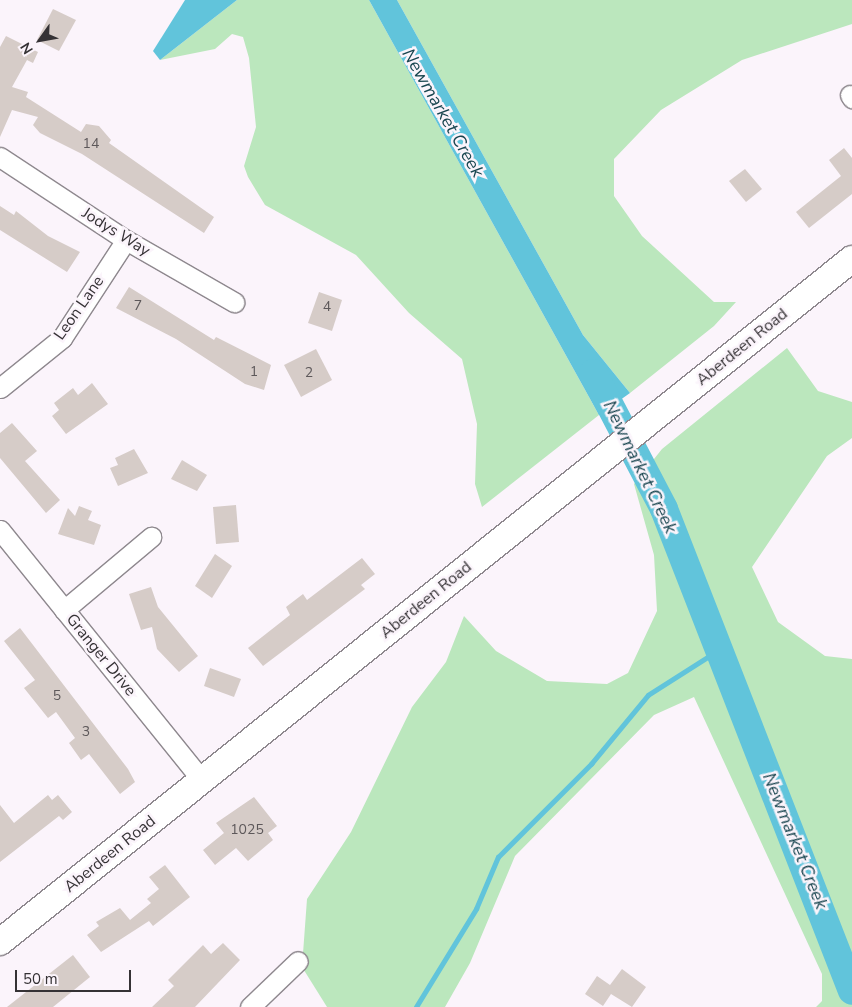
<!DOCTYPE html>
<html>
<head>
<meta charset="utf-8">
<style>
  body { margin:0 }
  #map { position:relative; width:852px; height:1007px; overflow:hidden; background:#fbf4fb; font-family:"Nunito Sans",sans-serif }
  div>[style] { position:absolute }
  .green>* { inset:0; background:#bbe7bd }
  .water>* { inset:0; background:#61c4db }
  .stream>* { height:4.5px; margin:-2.25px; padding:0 2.25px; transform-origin:2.25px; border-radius:2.25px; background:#61c4db }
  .river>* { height:28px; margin:-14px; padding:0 14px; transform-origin:14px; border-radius:14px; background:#61c4db }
  .building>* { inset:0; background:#d6ccc8 }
  .roads { filter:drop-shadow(1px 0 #8e888e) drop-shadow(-1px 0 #8e888e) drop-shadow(0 1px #8e888e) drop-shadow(0 -1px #8e888e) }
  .street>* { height:19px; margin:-9.5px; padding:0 9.5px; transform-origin:9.5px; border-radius:9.5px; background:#fff }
  .secondary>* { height:26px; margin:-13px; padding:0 13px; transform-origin:13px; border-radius:13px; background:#fff }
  span { translate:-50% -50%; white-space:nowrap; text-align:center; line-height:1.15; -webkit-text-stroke:5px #fbf4fb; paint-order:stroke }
  .number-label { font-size:14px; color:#5d585a }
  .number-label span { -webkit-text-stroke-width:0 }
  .street-label { font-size:16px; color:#353235 }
  .water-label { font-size:18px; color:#18454f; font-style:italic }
  .north { position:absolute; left:15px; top:15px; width:50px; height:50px; -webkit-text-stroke:4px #fbf4fb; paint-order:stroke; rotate:238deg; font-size:14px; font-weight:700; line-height:20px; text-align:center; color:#353235 }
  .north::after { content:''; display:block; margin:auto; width:18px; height:22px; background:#353235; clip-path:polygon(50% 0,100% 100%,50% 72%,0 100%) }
  .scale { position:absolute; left:15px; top:970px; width:116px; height:22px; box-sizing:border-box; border:2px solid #353235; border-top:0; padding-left:6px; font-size:15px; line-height:18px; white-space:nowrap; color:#353235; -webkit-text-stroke:4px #fbf4fb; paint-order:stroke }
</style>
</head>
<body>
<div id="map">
  <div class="green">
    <div style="clip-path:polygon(237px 0,369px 0,599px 415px,482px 507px,475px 484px,477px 424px,462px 359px,409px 313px,356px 255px,265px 205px,248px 177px,244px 166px,256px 127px,249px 58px,243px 37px,232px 34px,215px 49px,160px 60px)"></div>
    <div style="clip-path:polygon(397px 0,852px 0,852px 24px,742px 60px,661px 110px,614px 159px,614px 196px,642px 236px,714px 302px,736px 302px,714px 326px,630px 393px,583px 335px)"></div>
    <div style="clip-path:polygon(787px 348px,818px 391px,852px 402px,852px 438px,827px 456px,752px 567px,778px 622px,825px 656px,852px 659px,852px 1007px,816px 1007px,822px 1001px,822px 974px,694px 697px,654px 715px,515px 856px,470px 963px,445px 1007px,327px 1007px,302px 967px,307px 899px,351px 832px,412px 707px,446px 662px,464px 616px,496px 651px,547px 681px,607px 684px,628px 673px,657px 611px,654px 555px,634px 484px,662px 449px)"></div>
  </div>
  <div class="water">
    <div style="clip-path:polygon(185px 0,237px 0,160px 60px,153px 51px)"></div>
    <div style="clip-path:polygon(369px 0,397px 0,583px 335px,630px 393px,599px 415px)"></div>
  </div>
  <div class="stream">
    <div style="left:416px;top:1007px;width:115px;rotate:-58.5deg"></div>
    <div style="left:476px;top:909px;width:56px;rotate:-67.1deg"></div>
    <div style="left:498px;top:857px;width:132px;rotate:-45deg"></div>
    <div style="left:591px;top:764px;width:89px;rotate:-50.4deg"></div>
    <div style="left:648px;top:695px;width:82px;rotate:-32.5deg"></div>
  </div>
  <div class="river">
    <div style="left:593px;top:373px;width:153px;rotate:62.4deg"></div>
    <div style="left:664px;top:509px;width:517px;rotate:68.69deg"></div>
  </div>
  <div class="building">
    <div style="clip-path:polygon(53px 9px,76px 20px,59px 51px,37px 40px)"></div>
    <div style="clip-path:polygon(6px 36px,38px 52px,33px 63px,27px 60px,12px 87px,28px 92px,26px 97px,81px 132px,86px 124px,99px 126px,111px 140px,109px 143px,214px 217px,204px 233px,82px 154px,40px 133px,33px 125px,38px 117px,12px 110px,0 137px,0 47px)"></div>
    <div style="clip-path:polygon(844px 148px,852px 158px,852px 194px,809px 228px,796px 212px,841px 176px,829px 160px)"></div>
    <div style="clip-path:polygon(745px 169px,762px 189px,746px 202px,729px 181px)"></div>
    <div style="clip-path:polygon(0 206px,14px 215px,16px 211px,48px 236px,80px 252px,67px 272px,0 230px)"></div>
    <div style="clip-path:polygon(129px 287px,214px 340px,216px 337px,271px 365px,264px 390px,245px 384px,176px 339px,116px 308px)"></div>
    <div style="clip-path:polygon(319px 292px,342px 300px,332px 331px,308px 323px)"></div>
    <div style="clip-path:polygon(316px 349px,332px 380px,301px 397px,284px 365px)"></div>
    <div style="clip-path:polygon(92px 383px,108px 404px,66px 434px,52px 416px,59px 410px,54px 403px,73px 388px,78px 395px)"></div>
    <div style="clip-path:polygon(12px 423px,37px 451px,25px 461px,60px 500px,46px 513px,0 458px,0 433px)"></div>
    <div style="clip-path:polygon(134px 449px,148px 473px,118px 486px,110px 468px,118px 465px,115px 458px)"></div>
    <div style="clip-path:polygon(182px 460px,207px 475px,197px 491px,171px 479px)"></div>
    <div style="clip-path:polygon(236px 505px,239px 542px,216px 544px,213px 507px)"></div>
    <div style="clip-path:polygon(79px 506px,92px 511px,88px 520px,101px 525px,94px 545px,58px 534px,68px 508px,75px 516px)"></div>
    <div style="clip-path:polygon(215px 554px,232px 566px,212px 598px,195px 586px)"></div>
    <div style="clip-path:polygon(362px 558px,375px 574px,361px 585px,365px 589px,263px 666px,248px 648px,290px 615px,286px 607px,303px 594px,307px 600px)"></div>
    <div style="clip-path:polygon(151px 587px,158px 607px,198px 656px,179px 672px,157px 649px,152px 627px,141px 630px,129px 594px)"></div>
    <div style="clip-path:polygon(20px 628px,128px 769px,135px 782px,120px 794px,89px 754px,81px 760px,69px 743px,75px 738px,56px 712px,48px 718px,24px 688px,35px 680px,4px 641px)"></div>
    <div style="clip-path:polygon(210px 668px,241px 679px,234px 697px,204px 686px)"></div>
    <div style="clip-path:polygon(48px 795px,52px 800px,58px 795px,72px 812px,63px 820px,59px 816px,0 862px,0 805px,14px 823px)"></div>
    <div style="clip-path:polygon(254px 797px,277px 826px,268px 833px,273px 840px,248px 861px,236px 848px,215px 865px,203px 850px,224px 833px,216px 823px)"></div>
    <div style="clip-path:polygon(165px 865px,190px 897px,153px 926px,149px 921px,101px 952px,87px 935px,99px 926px,96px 922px,120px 908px,130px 920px,151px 903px,147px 899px,159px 889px,149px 877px)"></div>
    <div style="clip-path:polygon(223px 943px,240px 960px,195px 1007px,152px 1007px,174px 986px,168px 980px,203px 945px,211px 954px)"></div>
    <div style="clip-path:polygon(73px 955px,90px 977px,53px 1007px,7px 1007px)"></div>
    <div style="clip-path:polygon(622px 969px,646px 987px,632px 1007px,611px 994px,603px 1006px,585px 994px,597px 976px,610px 985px)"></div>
  </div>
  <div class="roads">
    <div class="street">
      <div style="left:850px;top:95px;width:4px;rotate:56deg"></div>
      <div style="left:0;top:157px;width:151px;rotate:33.4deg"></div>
      <div style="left:126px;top:240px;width:125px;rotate:29.9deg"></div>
      <div style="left:0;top:388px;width:80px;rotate:-38.9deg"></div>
      <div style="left:62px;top:338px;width:117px;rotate:-56.9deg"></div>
      <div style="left:0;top:530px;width:321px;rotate:51.1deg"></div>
      <div style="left:64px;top:610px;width:114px;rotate:-40deg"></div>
      <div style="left:250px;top:1007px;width:66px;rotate:-43.8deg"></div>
    </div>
    <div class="secondary">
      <div style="left:0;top:942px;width:1092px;rotate:-38.72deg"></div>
    </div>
  </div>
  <div class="number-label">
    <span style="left:91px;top:144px">14</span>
    <span style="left:138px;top:306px">7</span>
    <span style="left:327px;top:307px">4</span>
    <span style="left:254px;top:372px">1</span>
    <span style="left:309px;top:373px">2</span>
    <span style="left:57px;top:696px">5</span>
    <span style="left:86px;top:732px">3</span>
    <span style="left:247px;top:830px">1025</span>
  </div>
  <div class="street-label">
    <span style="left:116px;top:232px;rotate:32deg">Jodys Way</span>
    <span style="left:79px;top:308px;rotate:-55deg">Leon Lane</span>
    <span style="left:742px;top:347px;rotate:-39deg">Aberdeen Road</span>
    <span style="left:426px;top:600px;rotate:-39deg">Aberdeen Road</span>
    <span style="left:101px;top:655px;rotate:51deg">Granger Drive</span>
    <span style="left:110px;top:854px;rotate:-39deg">Aberdeen Road</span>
  </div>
  <div class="water-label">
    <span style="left:443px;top:113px;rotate:60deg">Newmarket Creek</span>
    <span style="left:640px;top:467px;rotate:64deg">Newmarket Creek</span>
    <span style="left:795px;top:841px;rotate:68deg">Newmarket Creek</span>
  </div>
  <div class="north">N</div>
  <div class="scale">50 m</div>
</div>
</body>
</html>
